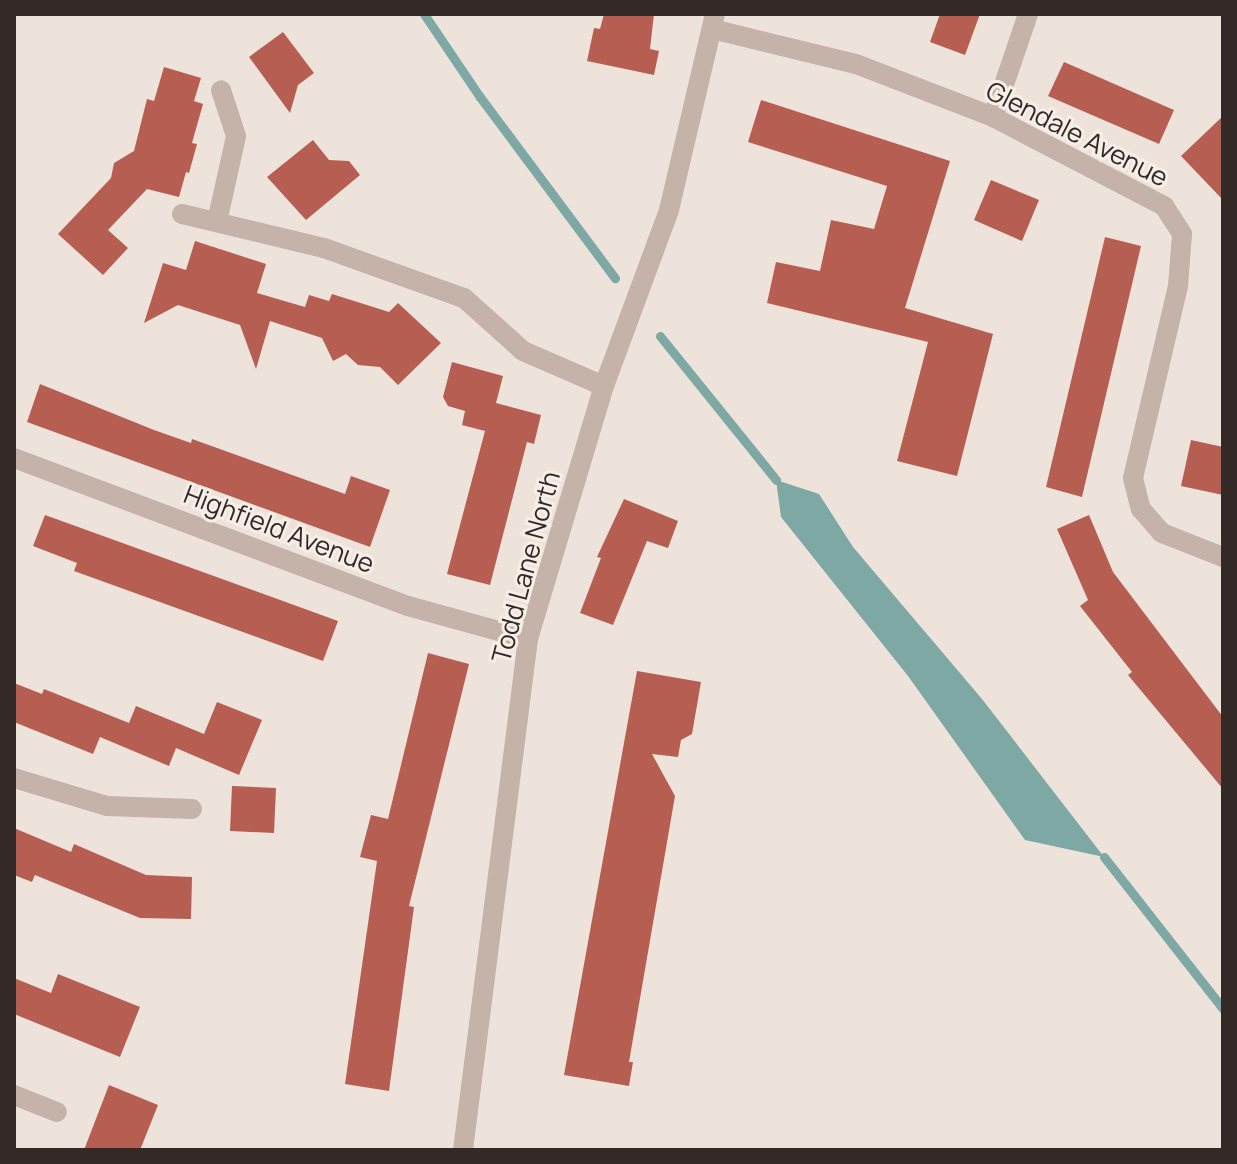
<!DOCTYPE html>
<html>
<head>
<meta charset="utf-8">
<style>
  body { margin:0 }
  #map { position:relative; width:1237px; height:1164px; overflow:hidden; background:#eee3db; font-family:Manrope,sans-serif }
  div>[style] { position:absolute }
  .water>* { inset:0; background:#7ea8a4 }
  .stream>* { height:9px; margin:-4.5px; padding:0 4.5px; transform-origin:4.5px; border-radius:4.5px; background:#7ea8a4 }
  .building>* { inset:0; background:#b65e51 }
  .minor>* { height:20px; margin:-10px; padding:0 10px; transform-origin:10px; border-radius:10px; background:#c5b2a9 }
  span { translate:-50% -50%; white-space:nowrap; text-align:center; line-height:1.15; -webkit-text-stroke:6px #f7eee7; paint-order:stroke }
  .street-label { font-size:26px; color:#332a28 }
  .frame { position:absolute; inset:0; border:16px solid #332a28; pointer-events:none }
</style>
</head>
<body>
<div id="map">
  <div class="water">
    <div style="clip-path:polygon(776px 480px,819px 494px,853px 547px,982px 699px,1104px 857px,1025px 840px,908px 676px,781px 517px)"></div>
  </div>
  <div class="stream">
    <div style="left:424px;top:14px;width:100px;rotate:56deg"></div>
    <div style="left:480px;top:97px;width:226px;rotate:53.3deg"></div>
    <div style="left:660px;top:336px;width:185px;rotate:51.1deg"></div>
    <div style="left:1104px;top:857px;width:193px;rotate:51.9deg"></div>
  </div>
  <div class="building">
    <div style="clip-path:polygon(604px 14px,654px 14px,650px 49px,659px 51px,654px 75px,587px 61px,594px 28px,600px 29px)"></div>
    <div style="clip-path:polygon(940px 14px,980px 14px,965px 55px,930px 42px)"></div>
    <div style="clip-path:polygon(283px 32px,314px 73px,298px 85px,290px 113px,249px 57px)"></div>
    <div style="clip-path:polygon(1064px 62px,1174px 110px,1159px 144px,1048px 96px)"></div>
    <div style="clip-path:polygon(164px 67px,201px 78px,194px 101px,203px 104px,192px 143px,197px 144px,189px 173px,186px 172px,179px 197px,147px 189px,108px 230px,128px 248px,103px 275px,58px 234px,111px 178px,114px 163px,134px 151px,147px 99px,154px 101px)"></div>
    <div style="clip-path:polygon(761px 100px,950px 161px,905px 308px,993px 334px,957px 476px,897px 461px,928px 342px,767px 303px,776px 262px,820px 271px,831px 220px,874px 229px,887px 186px,748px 142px)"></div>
    <div style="clip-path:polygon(1223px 116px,1223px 200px,1181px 156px)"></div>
    <div style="clip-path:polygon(313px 140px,329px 160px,349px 161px,360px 175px,306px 220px,267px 177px)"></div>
    <div style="clip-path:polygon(991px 180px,1039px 200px,1022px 241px,974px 220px)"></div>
    <div style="clip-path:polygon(1105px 237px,1141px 246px,1082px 497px,1046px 487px)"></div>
    <div style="clip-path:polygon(195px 241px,266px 264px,257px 293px,305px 307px,309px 295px,329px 301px,332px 294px,389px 312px,398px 303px,441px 343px,398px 385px,380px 367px,358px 365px,346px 354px,333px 361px,322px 338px,270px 321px,256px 369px,240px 325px,178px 305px,144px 323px,163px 263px,186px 270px)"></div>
    <div style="clip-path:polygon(452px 362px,503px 376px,496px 403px,541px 415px,534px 444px,527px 442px,490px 585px,447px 574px,485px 431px,462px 425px,465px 411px,448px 406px,443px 397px)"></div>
    <div style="clip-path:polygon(40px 384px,154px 430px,191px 443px,192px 439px,345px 494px,351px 476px,390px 490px,370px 547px,27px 422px)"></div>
    <div style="clip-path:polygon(1191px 440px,1223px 447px,1223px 495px,1181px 486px)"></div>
    <div style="clip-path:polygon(624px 499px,678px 521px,668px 548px,647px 541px,613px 625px,580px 613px,601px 558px,597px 557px)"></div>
    <div style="clip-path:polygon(45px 515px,338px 621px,323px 661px,74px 571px,77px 563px,33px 546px)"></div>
    <div style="clip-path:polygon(1089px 515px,1113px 572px,1223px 717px,1223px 789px,1128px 675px,1132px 672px,1080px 606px,1088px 600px,1057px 529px)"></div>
    <div style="clip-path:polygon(428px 653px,469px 664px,409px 906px,414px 907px,389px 1091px,345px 1084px,377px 861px,360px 857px,371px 815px,388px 819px)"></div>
    <div style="clip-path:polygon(637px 671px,701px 682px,692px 734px,681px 740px,678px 757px,652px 754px,675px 796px,629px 1062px,633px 1062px,629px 1086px,564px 1075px)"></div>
    <div style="clip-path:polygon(14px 683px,42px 694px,44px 689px,129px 723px,136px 706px,204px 734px,217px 702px,262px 720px,239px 775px,176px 748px,169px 766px,100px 737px,93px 754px,14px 722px)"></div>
    <div style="clip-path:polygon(232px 786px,276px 788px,274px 833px,230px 831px)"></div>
    <div style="clip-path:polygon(14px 828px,71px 852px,74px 844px,146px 875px,192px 877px,191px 919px,140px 918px,35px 875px,32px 882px,14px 875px)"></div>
    <div style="clip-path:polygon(58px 974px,140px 1007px,120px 1057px,14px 1014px,14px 978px,51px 993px)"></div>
    <div style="clip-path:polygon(109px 1085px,158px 1105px,140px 1150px,84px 1150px)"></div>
  </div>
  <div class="minor">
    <div style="left:712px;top:29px;width:148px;rotate:13.7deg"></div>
    <div style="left:856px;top:64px;width:147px;rotate:21.1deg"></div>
    <div style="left:993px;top:117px;width:193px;rotate:27.5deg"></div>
    <div style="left:1164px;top:206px;width:33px;rotate:57deg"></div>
    <div style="left:1182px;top:234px;width:52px;rotate:94.4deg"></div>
    <div style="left:1178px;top:286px;width:197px;rotate:103.2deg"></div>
    <div style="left:1133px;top:478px;width:32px;rotate:76deg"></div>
    <div style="left:1141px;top:509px;width:32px;rotate:49deg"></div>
    <div style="left:1162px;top:533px;width:66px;rotate:21.5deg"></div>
    <div style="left:993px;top:117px;width:109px;rotate:-71.2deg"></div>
    <div style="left:182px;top:214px;width:146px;rotate:13.5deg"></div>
    <div style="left:324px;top:248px;width:149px;rotate:19.7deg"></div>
    <div style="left:464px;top:298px;width:79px;rotate:41.9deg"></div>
    <div style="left:523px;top:351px;width:88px;rotate:23.4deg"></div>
    <div style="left:217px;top:222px;width:88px;rotate:-77.5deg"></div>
    <div style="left:236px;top:136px;width:48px;rotate:-108.1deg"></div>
    <div style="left:14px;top:458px;width:421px;rotate:20.6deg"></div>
    <div style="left:408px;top:606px;width:124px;rotate:15.4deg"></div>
    <div style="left:14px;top:778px;width:97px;rotate:16.8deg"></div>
    <div style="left:107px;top:806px;width:85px;rotate:2deg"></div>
    <div style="left:14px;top:1095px;width:46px;rotate:21.6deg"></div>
    <div style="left:463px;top:1150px;width:515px;rotate:-82.75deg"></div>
    <div style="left:528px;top:639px;width:264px;rotate:-73.3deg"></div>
    <div style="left:604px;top:386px;width:188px;rotate:-69.7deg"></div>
    <div style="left:669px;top:210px;width:201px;rotate:-76.8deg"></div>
  </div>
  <div class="street-label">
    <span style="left:1077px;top:134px;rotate:27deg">Glendale Avenue</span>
    <span style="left:279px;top:529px;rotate:21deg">Highfield Avenue</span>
    <span style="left:526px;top:567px;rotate:-75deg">Todd Lane North</span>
  </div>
  <div class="frame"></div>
</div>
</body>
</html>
